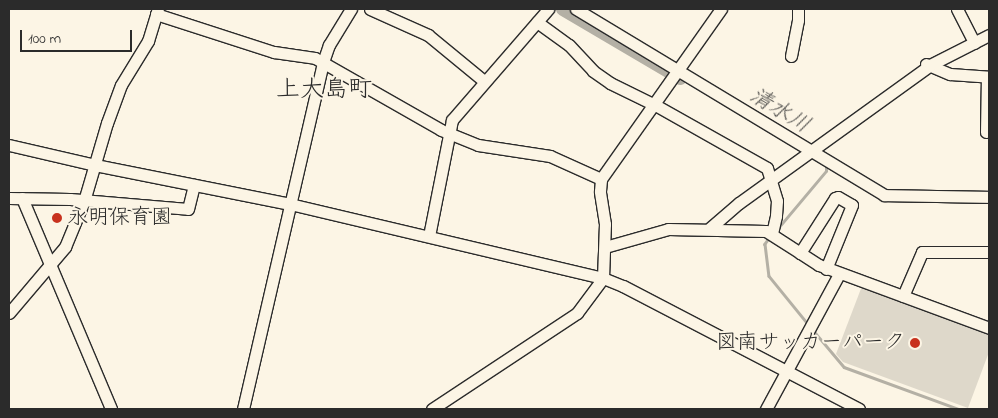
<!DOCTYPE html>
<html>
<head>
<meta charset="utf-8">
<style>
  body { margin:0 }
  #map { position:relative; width:998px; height:418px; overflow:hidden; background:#fcf5e5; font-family:"Indie Flower","Klee One",sans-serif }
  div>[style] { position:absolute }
  .green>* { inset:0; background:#ded8ca }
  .stream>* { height:2.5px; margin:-1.25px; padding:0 1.25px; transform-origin:1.25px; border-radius:1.25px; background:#b4b0a5 }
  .river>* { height:14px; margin:-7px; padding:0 7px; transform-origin:7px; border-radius:7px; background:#b4b0a5 }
  .roads { filter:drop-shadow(1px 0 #2b2b2b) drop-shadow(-1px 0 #2b2b2b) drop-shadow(0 1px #2b2b2b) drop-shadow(0 -1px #2b2b2b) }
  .minor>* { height:11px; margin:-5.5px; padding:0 5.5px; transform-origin:5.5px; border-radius:5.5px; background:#fcf5e5 }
  .dots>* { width:14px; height:14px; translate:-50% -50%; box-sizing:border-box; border:2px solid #fcf5e5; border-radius:50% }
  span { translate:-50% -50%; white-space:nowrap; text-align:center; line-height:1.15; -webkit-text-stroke:4px #fcf5e5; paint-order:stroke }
  .poi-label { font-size:21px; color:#2b2b2b }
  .left { translate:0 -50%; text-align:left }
  .right { translate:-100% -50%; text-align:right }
  .water-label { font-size:22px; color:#545350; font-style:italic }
  .quarter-label { font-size:24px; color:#2b2b2b }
  .frame { position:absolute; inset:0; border:10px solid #2b2b2b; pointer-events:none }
  .scale { position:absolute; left:20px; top:30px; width:112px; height:22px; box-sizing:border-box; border:2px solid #2b2b2b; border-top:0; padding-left:6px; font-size:15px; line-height:18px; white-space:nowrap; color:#2b2b2b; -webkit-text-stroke:4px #fcf5e5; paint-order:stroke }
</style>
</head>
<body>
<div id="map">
  <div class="green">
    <div style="clip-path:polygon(862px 286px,989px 334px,989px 352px,968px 408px,843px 362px,836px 354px)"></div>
  </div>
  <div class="stream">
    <div style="left:779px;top:227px;width:73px;rotate:-50deg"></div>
    <div style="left:826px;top:171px;width:6px;rotate:-90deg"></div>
    <div style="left:770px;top:237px;width:9px;rotate:126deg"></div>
    <div style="left:765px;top:244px;width:32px;rotate:83deg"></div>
    <div style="left:769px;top:276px;width:62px;rotate:50.9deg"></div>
    <div style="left:813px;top:330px;width:48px;rotate:50deg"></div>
    <div style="left:844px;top:367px;width:122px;rotate:20.1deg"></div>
  </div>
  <div class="river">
    <div style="left:563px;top:9px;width:136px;rotate:30.5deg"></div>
  </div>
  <div class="roads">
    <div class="minor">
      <div style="left:370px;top:9px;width:64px;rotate:24.1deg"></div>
      <div style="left:428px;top:35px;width:72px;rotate:39.4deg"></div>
      <div style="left:576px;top:9px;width:360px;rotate:31.1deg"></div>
      <div style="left:884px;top:195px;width:105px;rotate:1.1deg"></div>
      <div style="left:957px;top:9px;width:38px;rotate:63deg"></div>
      <div style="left:156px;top:14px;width:124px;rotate:17.9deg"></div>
      <div style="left:274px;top:52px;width:41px;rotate:8.3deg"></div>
      <div style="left:315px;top:58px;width:145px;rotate:29.7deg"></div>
      <div style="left:441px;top:130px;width:40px;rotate:22deg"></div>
      <div style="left:478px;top:145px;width:73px;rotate:8.7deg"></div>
      <div style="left:550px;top:156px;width:56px;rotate:24.3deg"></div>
      <div style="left:537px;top:22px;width:39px;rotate:36deg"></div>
      <div style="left:569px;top:45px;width:35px;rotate:47deg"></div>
      <div style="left:593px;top:71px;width:21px;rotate:35deg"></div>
      <div style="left:610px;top:83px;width:52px;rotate:26.1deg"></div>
      <div style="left:657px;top:106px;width:126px;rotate:29.4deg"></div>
      <div style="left:767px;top:168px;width:34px;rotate:73deg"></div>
      <div style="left:777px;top:201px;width:15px;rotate:94deg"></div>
      <div style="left:776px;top:216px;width:17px;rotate:103deg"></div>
      <div style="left:791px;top:56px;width:37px;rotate:-79deg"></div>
      <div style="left:798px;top:20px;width:11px;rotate:-90deg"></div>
      <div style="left:926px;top:64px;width:26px;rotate:23deg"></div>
      <div style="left:950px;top:74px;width:39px;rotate:4deg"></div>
      <div style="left:986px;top:132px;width:55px;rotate:-89deg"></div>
      <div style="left:9px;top:145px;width:88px;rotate:13.1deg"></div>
      <div style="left:95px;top:165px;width:199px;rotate:11.3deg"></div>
      <div style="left:290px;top:204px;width:322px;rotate:13.3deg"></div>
      <div style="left:603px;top:278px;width:22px;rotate:22deg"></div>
      <div style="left:623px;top:286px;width:266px;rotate:27.5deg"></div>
      <div style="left:9px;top:198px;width:61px;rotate:0.9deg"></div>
      <div style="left:70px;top:199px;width:118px;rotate:4.8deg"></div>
      <div style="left:188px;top:209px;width:25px;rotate:-76deg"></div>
      <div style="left:22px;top:198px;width:229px;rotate:67.1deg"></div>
      <div style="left:710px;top:228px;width:38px;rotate:-41deg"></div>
      <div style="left:739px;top:203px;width:236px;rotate:-35.8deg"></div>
      <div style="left:930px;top:65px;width:66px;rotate:-27deg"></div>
      <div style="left:429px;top:236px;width:118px;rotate:-78.8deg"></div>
      <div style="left:452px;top:120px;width:147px;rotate:-49.1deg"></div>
      <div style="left:605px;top:247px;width:66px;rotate:-15.9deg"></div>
      <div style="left:668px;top:229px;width:98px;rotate:1.2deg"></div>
      <div style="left:766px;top:231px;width:63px;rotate:32.7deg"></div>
      <div style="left:819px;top:265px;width:181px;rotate:20.3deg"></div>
      <div style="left:800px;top:253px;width:65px;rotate:-57.5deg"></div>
      <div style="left:835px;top:198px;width:3px;rotate:-18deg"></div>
      <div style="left:838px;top:197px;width:16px;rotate:30deg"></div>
      <div style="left:852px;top:205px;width:69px;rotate:112.1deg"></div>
      <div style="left:903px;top:296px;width:48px;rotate:-66.6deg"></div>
      <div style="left:922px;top:252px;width:67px"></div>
      <div style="left:9px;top:313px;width:87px;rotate:-49.7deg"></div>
      <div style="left:65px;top:247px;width:50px;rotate:-67.6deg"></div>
      <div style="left:84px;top:201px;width:81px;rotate:-73.6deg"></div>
      <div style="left:107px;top:123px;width:40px;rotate:-69.8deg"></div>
      <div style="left:121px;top:85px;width:52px;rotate:-58.5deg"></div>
      <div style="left:148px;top:41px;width:34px;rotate:-73deg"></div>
      <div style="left:243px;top:409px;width:356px;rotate:-77deg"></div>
      <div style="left:323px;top:62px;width:18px;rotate:-71deg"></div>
      <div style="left:329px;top:45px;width:42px;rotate:-58.6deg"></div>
      <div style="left:432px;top:409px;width:174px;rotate:-33.5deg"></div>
      <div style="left:577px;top:313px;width:44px;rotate:-53.4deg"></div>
      <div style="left:603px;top:278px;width:54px;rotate:-87.9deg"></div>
      <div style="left:605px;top:224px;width:33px;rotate:-99deg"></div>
      <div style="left:600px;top:191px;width:12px;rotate:-85deg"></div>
      <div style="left:601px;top:179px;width:208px;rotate:-54.8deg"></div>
      <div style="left:766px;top:409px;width:153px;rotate:-61.6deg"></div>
    </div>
  </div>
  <div class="dots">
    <div style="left:57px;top:218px;background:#c8321e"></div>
    <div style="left:915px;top:343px;background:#c8321e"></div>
  </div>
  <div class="poi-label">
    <span class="left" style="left:67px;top:218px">永明保育園</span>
    <span class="right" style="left:905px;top:343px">図南サッカーパーク</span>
  </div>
  <div class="water-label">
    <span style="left:779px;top:112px;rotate:31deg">清水川</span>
  </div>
  <div class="quarter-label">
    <span style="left:324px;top:91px">上大島町</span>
  </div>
  <div class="frame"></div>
  <div class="scale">100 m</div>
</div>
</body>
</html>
